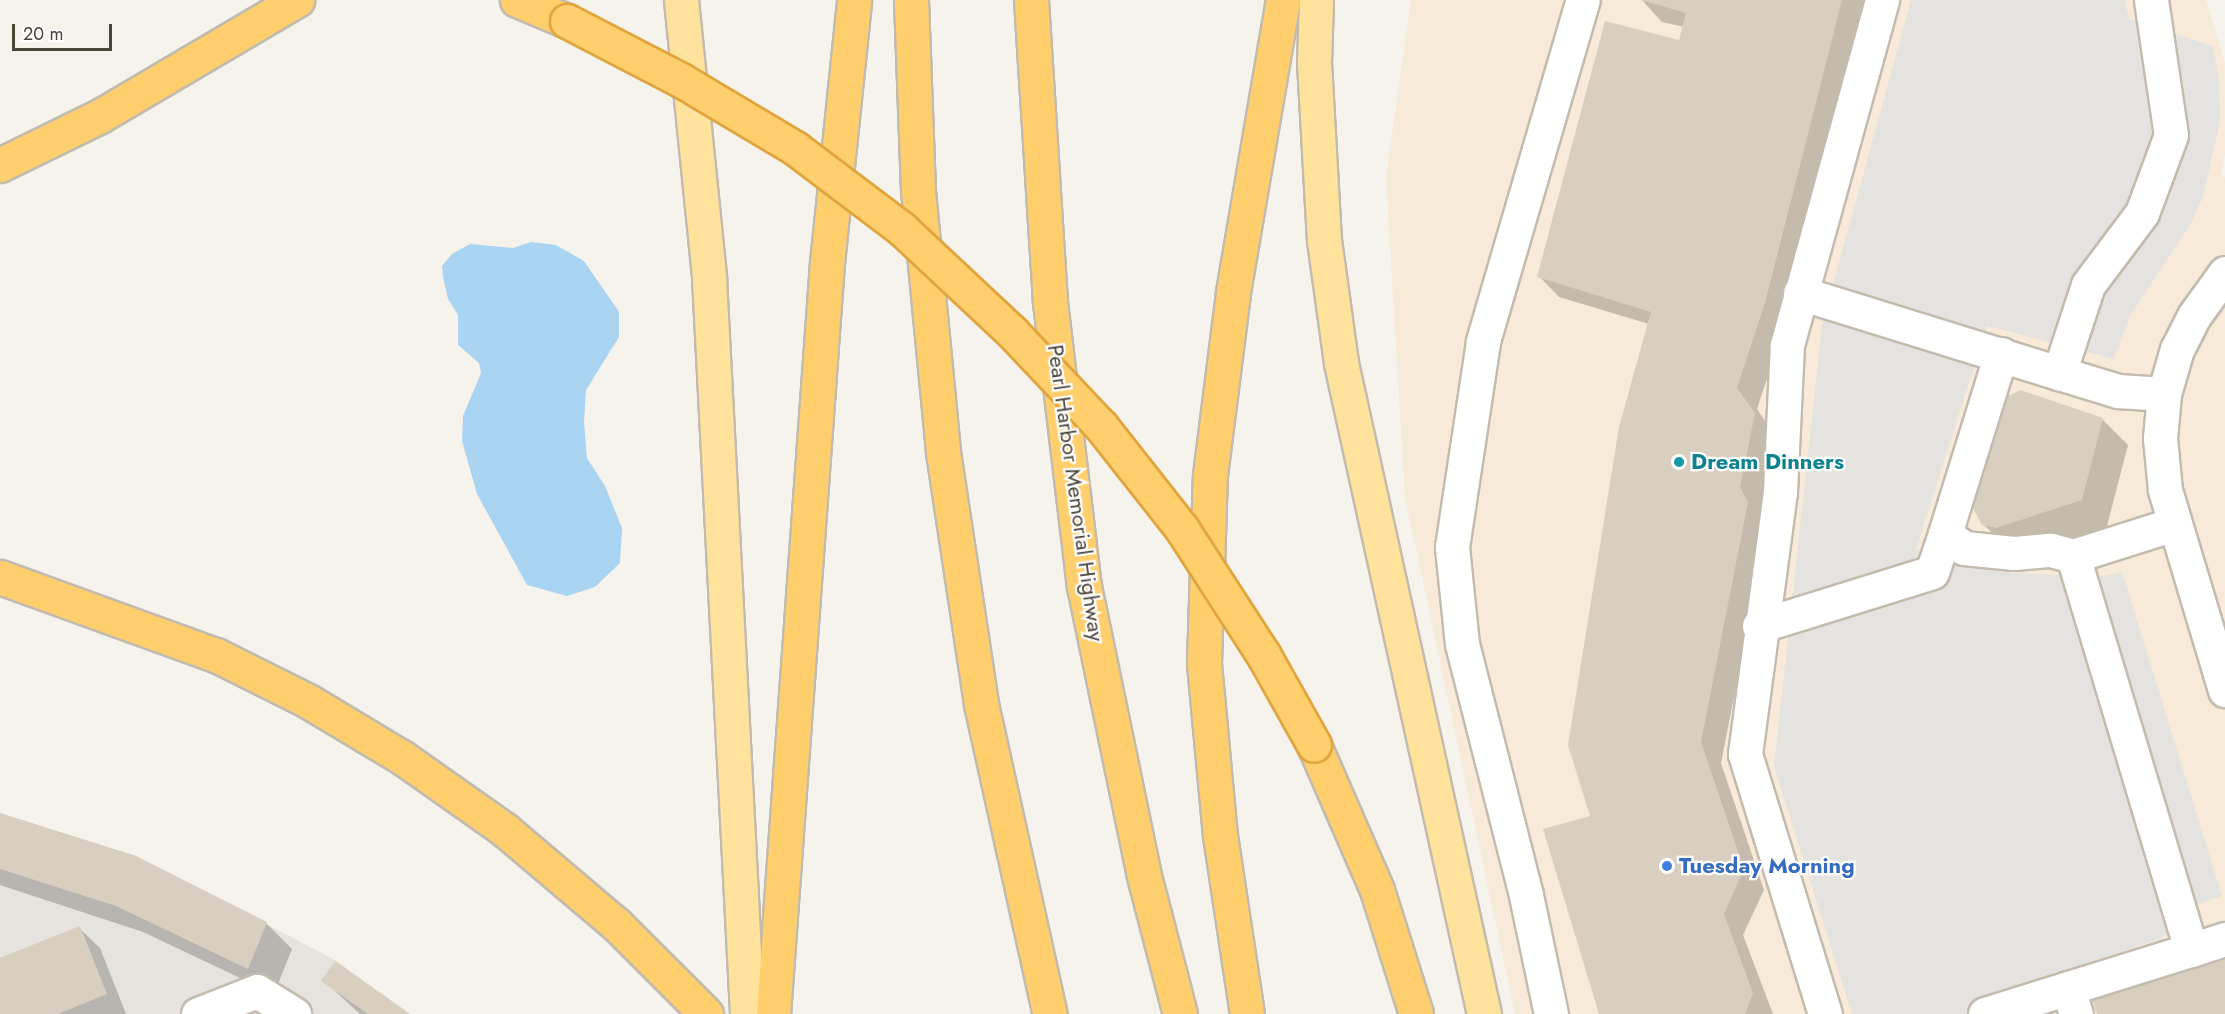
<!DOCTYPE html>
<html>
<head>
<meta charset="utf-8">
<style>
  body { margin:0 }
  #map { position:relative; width:2225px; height:1014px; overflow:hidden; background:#f6f3ec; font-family:Jost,sans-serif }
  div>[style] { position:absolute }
  .commercial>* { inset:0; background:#f7ead8 }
  .industrial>* { inset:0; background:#e6e2dd }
  .parking>* { inset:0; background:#e5e3e0 }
  .water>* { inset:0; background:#a9d4f2 }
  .shadow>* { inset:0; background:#0003 }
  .building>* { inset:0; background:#d8cfc1 }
  .roads { filter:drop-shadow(2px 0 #c2bbae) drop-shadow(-2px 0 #c2bbae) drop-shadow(0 2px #c2bbae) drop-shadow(0 -2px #c2bbae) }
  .minor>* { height:33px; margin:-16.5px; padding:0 16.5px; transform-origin:16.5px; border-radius:16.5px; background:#fff }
  .major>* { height:33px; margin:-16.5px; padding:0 16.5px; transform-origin:16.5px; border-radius:16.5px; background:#ffe39c }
  .highway>* { height:33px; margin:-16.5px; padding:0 16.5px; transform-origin:16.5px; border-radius:16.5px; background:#ffcf6e }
  .bridges { filter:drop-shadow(2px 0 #e0a43c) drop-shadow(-2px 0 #e0a43c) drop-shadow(0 2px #e0a43c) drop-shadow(0 -2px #e0a43c) }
  .highway-bridge>* { height:33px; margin:-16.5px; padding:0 16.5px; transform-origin:16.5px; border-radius:16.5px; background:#ffcf6e }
  .dots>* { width:16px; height:16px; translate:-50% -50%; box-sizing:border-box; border:3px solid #fff; border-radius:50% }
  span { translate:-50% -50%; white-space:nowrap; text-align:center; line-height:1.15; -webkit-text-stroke:4.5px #fff; paint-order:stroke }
  .culture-label { font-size:22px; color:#0d838f; font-weight:700 }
  .left { translate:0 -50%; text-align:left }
  .street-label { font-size:22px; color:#4b4439 }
  .shop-label { font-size:22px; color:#366cbe; font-weight:700 }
  .scale { position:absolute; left:12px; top:24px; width:100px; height:27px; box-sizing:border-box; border:3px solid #4b4439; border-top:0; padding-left:8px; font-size:18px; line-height:21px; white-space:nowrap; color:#4b4439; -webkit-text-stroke:4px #fff; paint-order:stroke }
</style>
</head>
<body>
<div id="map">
  <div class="commercial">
    <div style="clip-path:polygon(1411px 0,2206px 0,2225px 63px,2225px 152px,2221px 175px,2225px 177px,2225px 1014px,1515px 1014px,1405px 497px,1386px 178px)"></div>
  </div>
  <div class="industrial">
    <div style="clip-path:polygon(0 813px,136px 856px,335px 960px,410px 1014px,0 1014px)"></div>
  </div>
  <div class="parking">
    <div style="clip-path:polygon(1911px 0,2125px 0,2129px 19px,2213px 46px,2219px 81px,2220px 121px,2203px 197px,2190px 225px,2130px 316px,2114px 359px,1987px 326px,1916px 549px,1960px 566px,2014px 573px,2099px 577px,2122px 572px,2222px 896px,2200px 903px,2160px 939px,2030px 981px,2039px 1014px,1852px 1014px,1774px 766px,1822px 325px)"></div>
  </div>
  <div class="water">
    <div style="clip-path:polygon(531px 242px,556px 245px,584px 261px,619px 312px,619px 337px,586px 390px,584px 422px,587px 458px,605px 486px,622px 528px,620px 563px,595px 587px,567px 596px,527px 585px,477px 494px,462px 441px,463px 416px,481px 373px,479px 363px,458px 345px,458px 315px,448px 299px,443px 277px,442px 266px,452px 254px,470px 244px,513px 248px)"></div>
  </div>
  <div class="shadow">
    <div style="clip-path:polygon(1642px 0,1866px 0,1785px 324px,1757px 409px,1774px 434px,1760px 509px,1768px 524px,1721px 763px,1764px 890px,1743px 935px,1773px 1014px,1602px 1014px,1592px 817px,1649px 324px,1559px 297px,1539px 276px,1680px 42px,1684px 27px,1662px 22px)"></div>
    <div style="clip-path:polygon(2102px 419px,2128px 445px,2107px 526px,2023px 554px,2010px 550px,1983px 524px)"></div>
    <div style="clip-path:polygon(0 814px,266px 923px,292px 949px,274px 994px,143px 932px,0 885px)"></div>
    <div style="clip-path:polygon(79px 928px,100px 948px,126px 1014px,0 1014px,0 960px)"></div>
    <div style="clip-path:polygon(323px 980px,408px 1014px,360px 1014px)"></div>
  </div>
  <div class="building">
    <div style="clip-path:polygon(1641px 0,1842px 0,1765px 303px,1737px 388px,1755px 413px,1740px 487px,1748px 502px,1701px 742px,1744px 869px,1724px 914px,1753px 993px,1745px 1014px,1599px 1014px,1543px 829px,1590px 816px,1568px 745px,1619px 427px,1651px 312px,1537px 277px,1605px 21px,1679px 40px,1686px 13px)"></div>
    <div style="clip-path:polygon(2020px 390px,2103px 418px,2082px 500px,1996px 528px,1982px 525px,1972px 506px,2006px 397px)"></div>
    <div style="clip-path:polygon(0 813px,136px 856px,267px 922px,248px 969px,116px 906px,0 869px)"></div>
    <div style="clip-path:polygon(80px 926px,107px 994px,58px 1014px,0 1014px,0 958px)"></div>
    <div style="clip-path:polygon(2225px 960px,2225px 1014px,2097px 1014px,2091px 996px)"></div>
    <div style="clip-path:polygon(335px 961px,410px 1014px,368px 1014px,321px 981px)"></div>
  </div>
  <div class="roads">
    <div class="minor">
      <div style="left:2151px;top:0;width:136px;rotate:81.6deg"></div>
      <div style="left:2171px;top:135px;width:83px;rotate:110.4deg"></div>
      <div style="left:2142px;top:213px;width:90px;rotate:126.9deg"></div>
      <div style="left:2088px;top:285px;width:93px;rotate:108.2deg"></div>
      <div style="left:2059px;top:373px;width:62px;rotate:17deg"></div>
      <div style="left:2118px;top:391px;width:46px;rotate:3.7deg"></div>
      <div style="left:2225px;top:273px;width:53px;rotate:125.8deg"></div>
      <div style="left:2194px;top:316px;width:37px;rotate:117deg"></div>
      <div style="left:2177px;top:349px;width:47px;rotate:106.1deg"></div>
      <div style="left:2164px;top:394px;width:44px;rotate:95.2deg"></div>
      <div style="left:2160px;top:438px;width:52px;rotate:84.5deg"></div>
      <div style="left:2165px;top:490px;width:209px;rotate:73.3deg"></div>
      <div style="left:1800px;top:293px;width:271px;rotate:17.2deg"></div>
      <div style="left:2001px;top:354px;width:189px;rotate:107.3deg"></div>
      <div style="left:1945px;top:534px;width:24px;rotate:36deg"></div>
      <div style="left:1964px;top:548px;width:50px;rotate:5.7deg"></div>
      <div style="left:2014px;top:553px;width:37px;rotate:-5deg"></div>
      <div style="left:2051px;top:550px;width:23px;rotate:15deg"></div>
      <div style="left:2073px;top:556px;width:106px;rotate:-17.6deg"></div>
      <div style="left:2073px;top:556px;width:411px;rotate:73.3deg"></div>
      <div style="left:2191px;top:950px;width:36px;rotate:-18deg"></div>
      <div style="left:1759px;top:626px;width:181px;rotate:-17.3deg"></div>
      <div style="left:1932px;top:572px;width:40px;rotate:-71.1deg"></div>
      <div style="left:2068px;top:988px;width:27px;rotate:73deg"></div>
      <div style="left:198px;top:1014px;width:63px;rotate:-21.3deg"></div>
      <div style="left:257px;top:991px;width:44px;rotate:31.9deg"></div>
      <div style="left:1551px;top:1014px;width:122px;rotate:-101.9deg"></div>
      <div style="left:1526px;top:895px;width:259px;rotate:-104.3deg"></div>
      <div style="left:1462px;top:644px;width:98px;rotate:-95.9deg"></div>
      <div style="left:1452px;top:547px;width:208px;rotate:-81.4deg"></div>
      <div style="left:1483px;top:341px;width:355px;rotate:-73.7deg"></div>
      <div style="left:1825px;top:1014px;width:272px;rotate:-107.1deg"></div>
      <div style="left:1745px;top:754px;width:264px;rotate:-82.4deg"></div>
      <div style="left:1780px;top:492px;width:147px;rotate:-87.3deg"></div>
      <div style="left:1787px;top:345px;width:358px;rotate:-74.6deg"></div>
      <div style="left:1985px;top:1014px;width:216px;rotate:-17.3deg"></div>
    </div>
    <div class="major">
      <div style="left:681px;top:0;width:279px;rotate:84.2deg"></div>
      <div style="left:709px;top:278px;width:737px;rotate:87.04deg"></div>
      <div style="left:1316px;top:0;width:62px;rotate:91.8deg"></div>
      <div style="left:1314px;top:62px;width:178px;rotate:86.8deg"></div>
      <div style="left:1324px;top:240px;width:124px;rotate:82.1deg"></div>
      <div style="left:1341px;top:363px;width:667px;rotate:77.61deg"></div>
    </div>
    <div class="highway">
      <div style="left:517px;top:0;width:54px;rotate:22.8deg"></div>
      <div style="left:911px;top:0;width:191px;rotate:87.9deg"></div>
      <div style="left:918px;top:191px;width:262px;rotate:84.5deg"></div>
      <div style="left:943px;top:452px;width:255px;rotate:81.4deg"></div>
      <div style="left:981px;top:704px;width:318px;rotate:77.5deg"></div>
      <div style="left:1031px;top:0;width:303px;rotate:86.4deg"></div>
      <div style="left:1050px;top:302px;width:286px;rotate:83.2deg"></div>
      <div style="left:1084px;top:586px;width:292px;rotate:78.3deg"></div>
      <div style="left:1143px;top:872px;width:147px;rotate:75.4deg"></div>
      <div style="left:0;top:165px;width:111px;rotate:-26.1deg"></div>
      <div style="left:100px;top:116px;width:229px;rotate:-30.5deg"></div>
      <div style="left:0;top:577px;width:230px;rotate:19.9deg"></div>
      <div style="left:216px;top:655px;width:103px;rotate:26.6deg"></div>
      <div style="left:308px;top:701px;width:111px;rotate:31deg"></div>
      <div style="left:403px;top:758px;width:125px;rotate:35.2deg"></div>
      <div style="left:505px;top:830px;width:147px;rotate:40.3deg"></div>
      <div style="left:617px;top:925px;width:126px;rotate:45deg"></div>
      <div style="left:1314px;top:745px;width:158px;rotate:66.5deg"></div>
      <div style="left:1377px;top:890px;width:130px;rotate:72.5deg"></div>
      <div style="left:773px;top:1014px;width:753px;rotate:-85.89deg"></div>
      <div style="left:827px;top:263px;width:264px;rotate:-84.1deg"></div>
      <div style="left:1247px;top:1014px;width:180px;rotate:-98.6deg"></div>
      <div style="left:1220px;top:836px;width:174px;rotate:-95.3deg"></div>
      <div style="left:1204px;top:663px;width:188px;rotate:-88.2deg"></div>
      <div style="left:1210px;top:475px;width:184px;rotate:-82.8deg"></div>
      <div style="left:1233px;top:292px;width:296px;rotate:-80.3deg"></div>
    </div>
  </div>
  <div class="bridges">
    <div class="highway-bridge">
      <div style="left:567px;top:21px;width:128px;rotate:27.4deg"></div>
      <div style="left:681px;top:80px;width:133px;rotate:30.8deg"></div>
      <div style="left:795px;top:148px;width:134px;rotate:37.1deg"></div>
      <div style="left:902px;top:229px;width:151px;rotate:43.1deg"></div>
      <div style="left:1012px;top:332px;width:129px;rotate:46.6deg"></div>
      <div style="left:1101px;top:426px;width:131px;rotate:51.8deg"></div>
      <div style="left:1182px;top:529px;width:149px;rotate:57.1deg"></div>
      <div style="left:1263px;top:654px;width:104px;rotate:60.7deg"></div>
    </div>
  </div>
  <div class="dots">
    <div style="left:1679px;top:462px;background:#0f9aa8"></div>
    <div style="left:1667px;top:866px;background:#3f7fe0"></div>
  </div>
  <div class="culture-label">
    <span class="left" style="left:1691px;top:462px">Dream Dinners</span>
  </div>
  <div class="street-label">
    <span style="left:1076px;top:493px;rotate:82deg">Pearl Harbor Memorial Highway</span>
  </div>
  <div class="shop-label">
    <span class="left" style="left:1679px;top:866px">Tuesday Morning</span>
  </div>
  <div class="scale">20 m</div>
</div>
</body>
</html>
